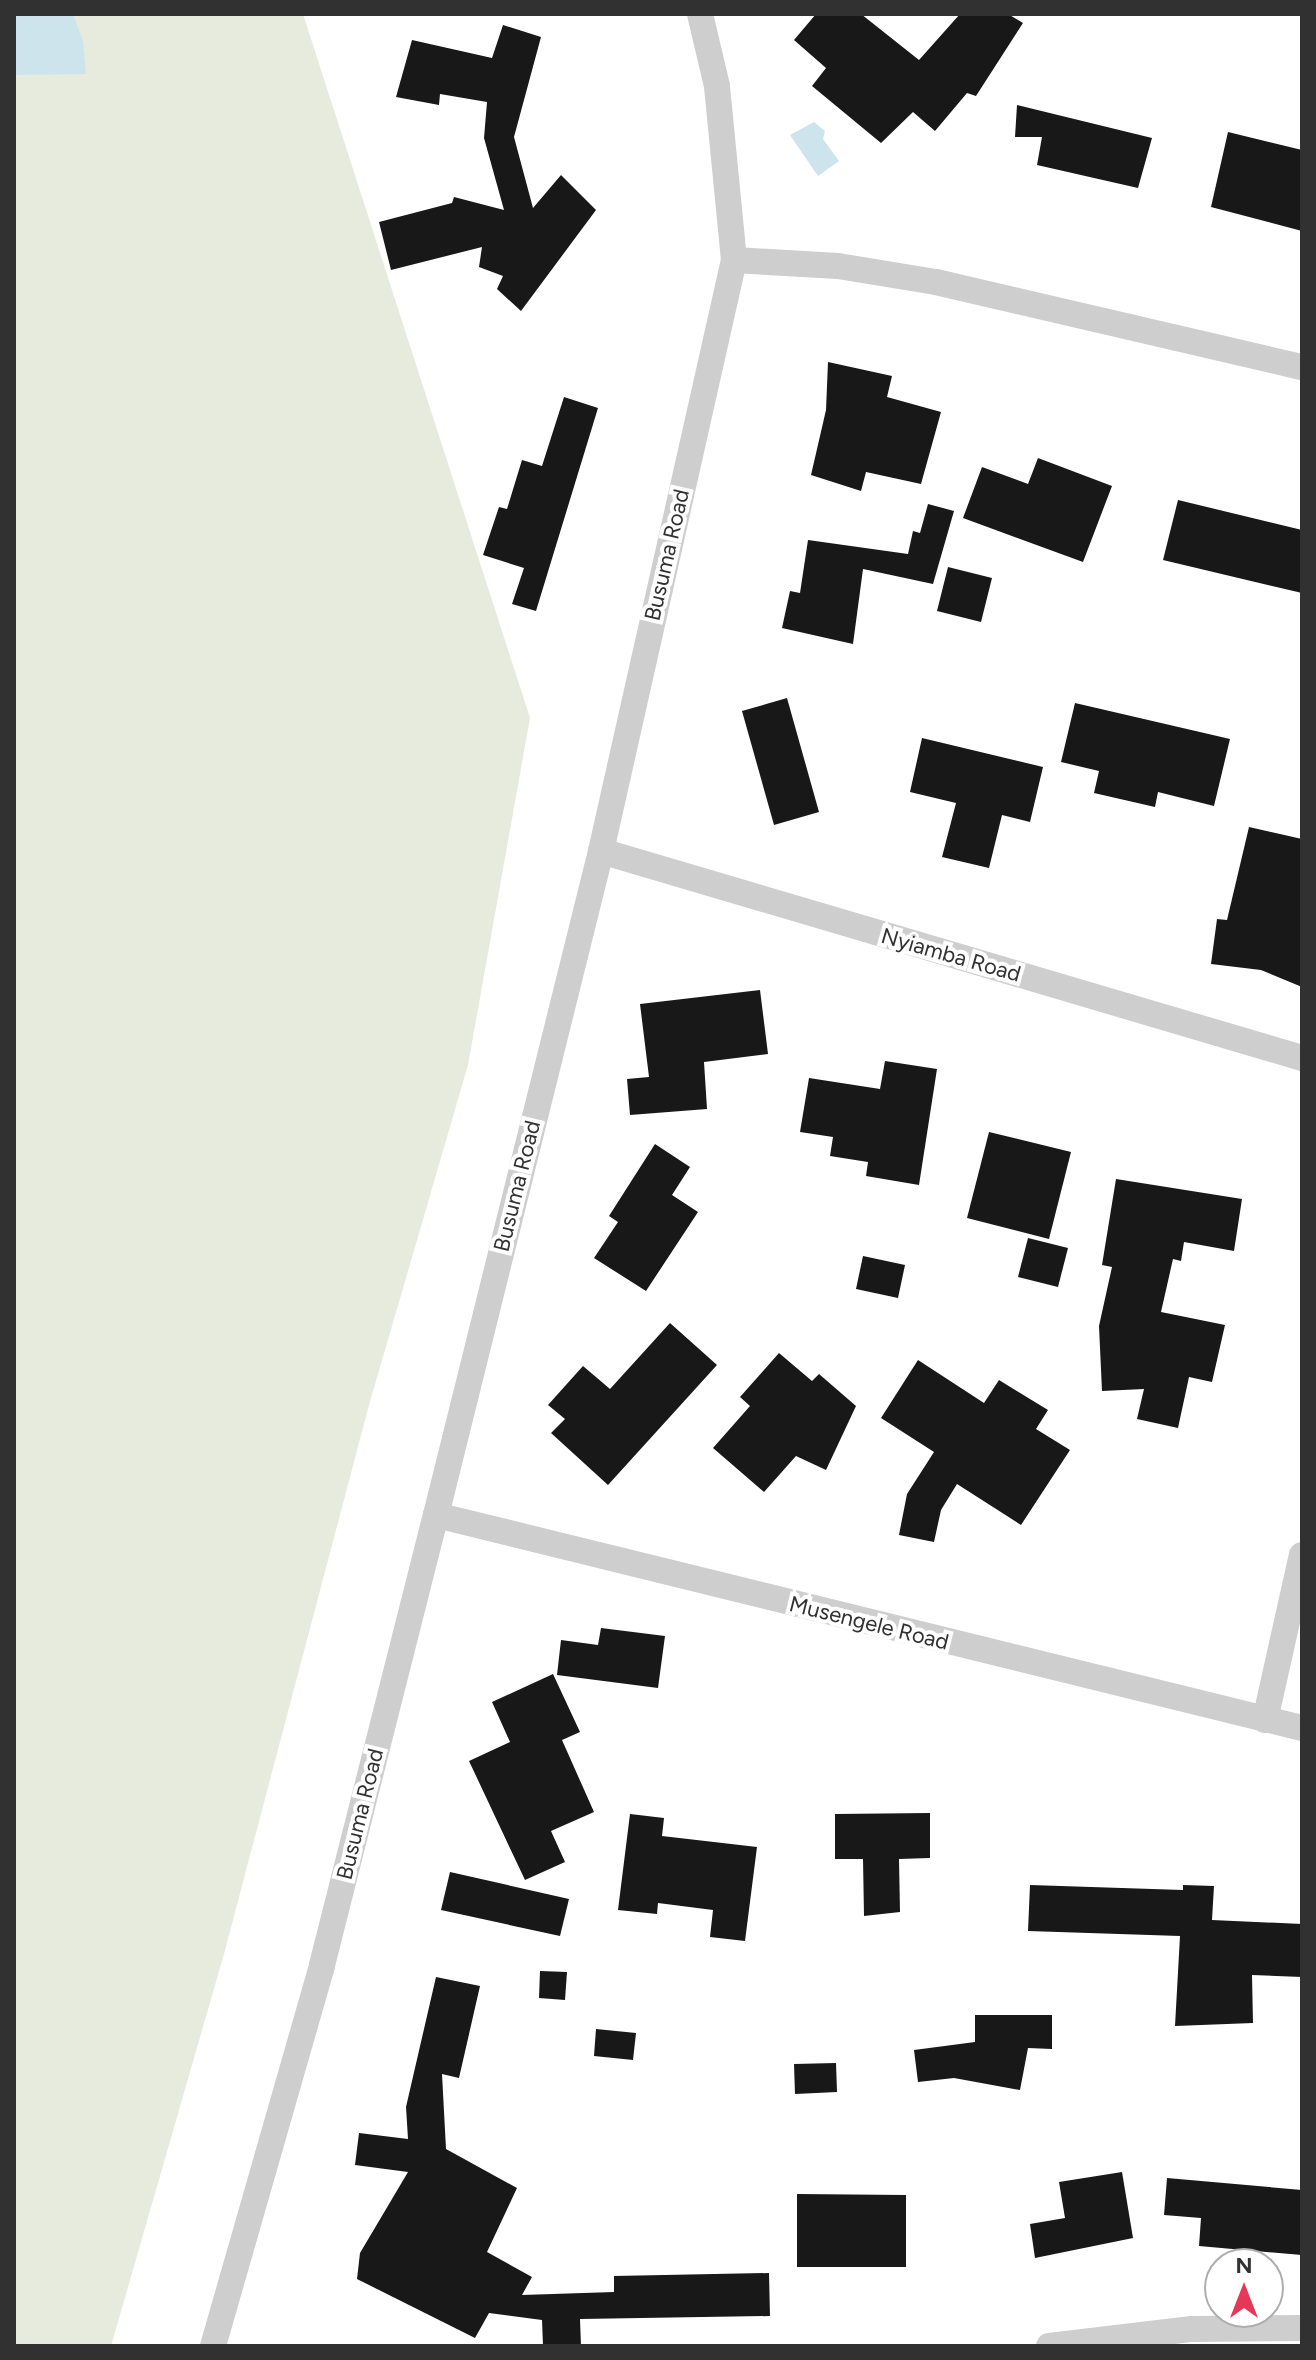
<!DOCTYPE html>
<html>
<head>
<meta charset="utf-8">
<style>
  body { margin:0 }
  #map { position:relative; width:1316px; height:2360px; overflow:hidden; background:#fff; font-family:Figtree,sans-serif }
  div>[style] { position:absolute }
  .green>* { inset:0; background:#e6ebdd }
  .water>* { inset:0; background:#cde4ed }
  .building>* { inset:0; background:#181818 }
  .street>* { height:26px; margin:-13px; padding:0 13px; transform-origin:13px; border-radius:13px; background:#cecece }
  span { translate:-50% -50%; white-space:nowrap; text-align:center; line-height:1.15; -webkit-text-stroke:8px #fff; paint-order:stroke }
  .street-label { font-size:22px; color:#313131 }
  .frame { position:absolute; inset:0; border:16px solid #313131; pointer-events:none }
  .north { position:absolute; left:1204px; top:2248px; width:80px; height:80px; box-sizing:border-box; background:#fff; border:2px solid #adadad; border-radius:50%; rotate:0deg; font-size:22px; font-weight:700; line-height:32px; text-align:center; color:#313131 }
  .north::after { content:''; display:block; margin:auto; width:28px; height:36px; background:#e53757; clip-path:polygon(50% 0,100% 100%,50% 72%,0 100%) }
</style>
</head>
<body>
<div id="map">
  <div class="green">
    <div style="clip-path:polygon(14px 14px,303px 14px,530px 718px,468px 1065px,369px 1405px,224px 1954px,111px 2346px,14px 2346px)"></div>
  </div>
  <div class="water">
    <div style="clip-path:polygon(14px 14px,73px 14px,83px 41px,86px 74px,14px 75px)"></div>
    <div style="clip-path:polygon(814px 122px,825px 131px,823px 139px,839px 161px,818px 176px,790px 135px)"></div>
  </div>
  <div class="building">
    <div style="clip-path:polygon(816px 14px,861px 14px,919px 60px,960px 14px,1008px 14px,1023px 23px,976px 96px,967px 93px,935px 131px,913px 112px,881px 143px,812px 86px,826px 68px,794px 40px)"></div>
    <div style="clip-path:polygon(503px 25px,541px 37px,514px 137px,533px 208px,561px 175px,596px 210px,521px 311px,497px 289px,503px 276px,479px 267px,482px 247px,391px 270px,379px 222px,452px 203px,454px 197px,504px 210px,484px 138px,487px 102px,440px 94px,439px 105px,396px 97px,412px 40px,492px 58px)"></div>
    <div style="clip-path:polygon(1017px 105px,1152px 138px,1138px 188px,1037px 165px,1042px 137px,1015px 137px)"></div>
    <div style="clip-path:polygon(1228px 132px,1302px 150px,1302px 231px,1211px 207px)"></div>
    <div style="clip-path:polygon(828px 362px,892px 376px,887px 397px,941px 412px,921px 484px,866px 472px,861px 491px,811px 475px,826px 410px)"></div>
    <div style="clip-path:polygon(564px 397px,598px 408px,536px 611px,512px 604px,524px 568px,483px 555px,499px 507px,507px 509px,522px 460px,542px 466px)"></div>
    <div style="clip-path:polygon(1038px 458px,1112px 486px,1083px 562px,963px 518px,982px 467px,1028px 484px)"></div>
    <div style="clip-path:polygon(1178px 500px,1302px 530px,1302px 593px,1163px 560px)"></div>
    <div style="clip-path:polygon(928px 504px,954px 511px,933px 584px,863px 569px,853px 644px,782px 628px,790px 591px,800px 593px,808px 540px,908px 554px,913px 531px,920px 533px)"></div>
    <div style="clip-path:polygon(948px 567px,992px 578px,981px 622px,937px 611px)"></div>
    <div style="clip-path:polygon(787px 698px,819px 812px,774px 825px,742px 711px)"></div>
    <div style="clip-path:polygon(1075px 703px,1230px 739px,1214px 806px,1158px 792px,1155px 807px,1094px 793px,1099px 771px,1061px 762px)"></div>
    <div style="clip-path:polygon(922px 738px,1043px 767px,1030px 822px,1002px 815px,989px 868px,942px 857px,956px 803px,910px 792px)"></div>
    <div style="clip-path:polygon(1249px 827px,1302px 839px,1302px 987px,1261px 970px,1211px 964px,1217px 919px,1227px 920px)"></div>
    <div style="clip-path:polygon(760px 990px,768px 1054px,704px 1062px,707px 1109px,630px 1115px,627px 1079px,649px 1077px,640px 1004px)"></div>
    <div style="clip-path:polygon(885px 1061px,937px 1069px,919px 1185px,866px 1176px,868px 1162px,830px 1156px,833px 1137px,800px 1132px,809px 1078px,880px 1089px)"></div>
    <div style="clip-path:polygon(989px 1132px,1071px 1152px,1049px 1239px,967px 1218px)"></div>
    <div style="clip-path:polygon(655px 1144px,690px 1167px,672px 1195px,698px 1212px,646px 1291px,594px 1258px,618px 1222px,609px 1216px)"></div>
    <div style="clip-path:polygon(1116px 1179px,1242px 1199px,1234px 1251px,1184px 1242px,1181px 1261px,1173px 1259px,1161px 1312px,1225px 1325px,1212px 1382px,1189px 1377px,1178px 1428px,1137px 1419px,1144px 1389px,1102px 1391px,1099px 1326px,1112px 1267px,1102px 1265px)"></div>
    <div style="clip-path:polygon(1028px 1238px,1068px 1248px,1058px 1287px,1018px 1277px)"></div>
    <div style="clip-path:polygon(863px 1256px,905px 1265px,898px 1298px,856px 1289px)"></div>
    <div style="clip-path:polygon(670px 1323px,717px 1365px,608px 1485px,551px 1433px,565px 1419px,548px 1405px,583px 1366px,610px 1389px)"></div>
    <div style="clip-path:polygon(779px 1353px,812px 1381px,819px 1374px,856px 1406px,826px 1470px,796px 1456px,764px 1492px,713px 1448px,750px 1406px,740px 1397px)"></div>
    <div style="clip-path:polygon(918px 1360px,984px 1403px,999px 1380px,1048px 1410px,1036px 1429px,1070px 1450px,1021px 1525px,957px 1484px,941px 1510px,934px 1542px,899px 1535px,907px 1494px,934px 1452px,881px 1418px)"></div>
    <div style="clip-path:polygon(601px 1628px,665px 1636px,658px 1688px,557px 1675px,561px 1640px,598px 1645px)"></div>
    <div style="clip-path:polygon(553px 1674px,580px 1732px,562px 1740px,594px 1812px,551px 1831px,565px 1862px,525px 1880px,469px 1761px,510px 1742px,492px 1702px)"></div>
    <div style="clip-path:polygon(930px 1813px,930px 1858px,899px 1859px,900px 1912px,864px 1916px,863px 1859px,835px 1859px,835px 1814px)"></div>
    <div style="clip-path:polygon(630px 1814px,664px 1818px,662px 1836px,757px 1847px,745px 1941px,710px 1937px,713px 1910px,658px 1903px,657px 1914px,618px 1910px)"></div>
    <div style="clip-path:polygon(450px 1872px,569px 1899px,560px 1936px,441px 1910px)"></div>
    <div style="clip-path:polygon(1030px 1885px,1183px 1890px,1183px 1885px,1214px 1886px,1212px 1920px,1302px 1924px,1302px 1977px,1252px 1975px,1253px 2023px,1175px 2026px,1180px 1936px,1028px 1931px)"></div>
    <div style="clip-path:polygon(540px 1971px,567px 1972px,565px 2000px,539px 1998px)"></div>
    <div style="clip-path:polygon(436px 1977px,480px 1986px,459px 2078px,442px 2074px,446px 2149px,517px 2188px,487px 2252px,532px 2277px,522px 2295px,614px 2292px,614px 2276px,769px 2273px,770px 2316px,580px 2319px,581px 2346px,543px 2346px,542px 2320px,489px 2313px,475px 2338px,357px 2279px,360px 2253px,408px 2172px,355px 2165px,359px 2133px,408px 2139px,406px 2107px)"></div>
    <div style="clip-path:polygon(975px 2015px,1052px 2015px,1052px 2049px,1028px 2048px,1020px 2090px,954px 2078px,918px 2082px,914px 2050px,975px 2042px)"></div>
    <div style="clip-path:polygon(596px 2029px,636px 2033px,633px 2060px,594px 2056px)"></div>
    <div style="clip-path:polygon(836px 2063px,837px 2092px,795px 2094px,794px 2064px)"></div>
    <div style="clip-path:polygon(1122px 2172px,1133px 2238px,1035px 2258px,1030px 2224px,1065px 2218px,1059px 2182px)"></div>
    <div style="clip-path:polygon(1167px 2178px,1302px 2190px,1302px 2255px,1199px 2246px,1201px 2218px,1164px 2215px)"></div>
    <div style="clip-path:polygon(797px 2194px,906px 2195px,906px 2267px,797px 2267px)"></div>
  </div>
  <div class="street">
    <div style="left:734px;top:260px;width:104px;rotate:3.3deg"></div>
    <div style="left:838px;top:266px;width:99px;rotate:9.3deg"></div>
    <div style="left:936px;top:282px;width:376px;rotate:13.1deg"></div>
    <div style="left:601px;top:851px;width:731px;rotate:16.45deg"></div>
    <div style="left:436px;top:1515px;width:892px;rotate:13.82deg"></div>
    <div style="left:1265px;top:1720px;width:169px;rotate:-77.4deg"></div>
    <div style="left:213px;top:2346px;width:396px;rotate:-74deg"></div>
    <div style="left:322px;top:1965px;width:464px;rotate:-75.8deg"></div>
    <div style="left:436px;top:1515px;width:684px;rotate:-76.04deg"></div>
    <div style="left:601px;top:851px;width:606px;rotate:-77.32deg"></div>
    <div style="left:734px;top:260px;width:175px;rotate:-95.6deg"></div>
    <div style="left:717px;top:86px;width:74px;rotate:-103.3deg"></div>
    <div style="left:1049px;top:2346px;width:144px;rotate:-6.8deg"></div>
    <div style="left:1192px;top:2329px;width:110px;rotate:-0.5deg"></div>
  </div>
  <div class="street-label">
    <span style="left:667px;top:555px;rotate:-77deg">Busuma Road</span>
    <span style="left:951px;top:955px;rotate:16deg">Nyiamba Road</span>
    <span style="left:517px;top:1186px;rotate:-76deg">Busuma Road</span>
    <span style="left:869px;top:1623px;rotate:14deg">Musengele Road</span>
    <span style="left:360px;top:1814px;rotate:-76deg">Busuma Road</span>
  </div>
  <div class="frame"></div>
  <div class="north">N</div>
</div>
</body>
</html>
